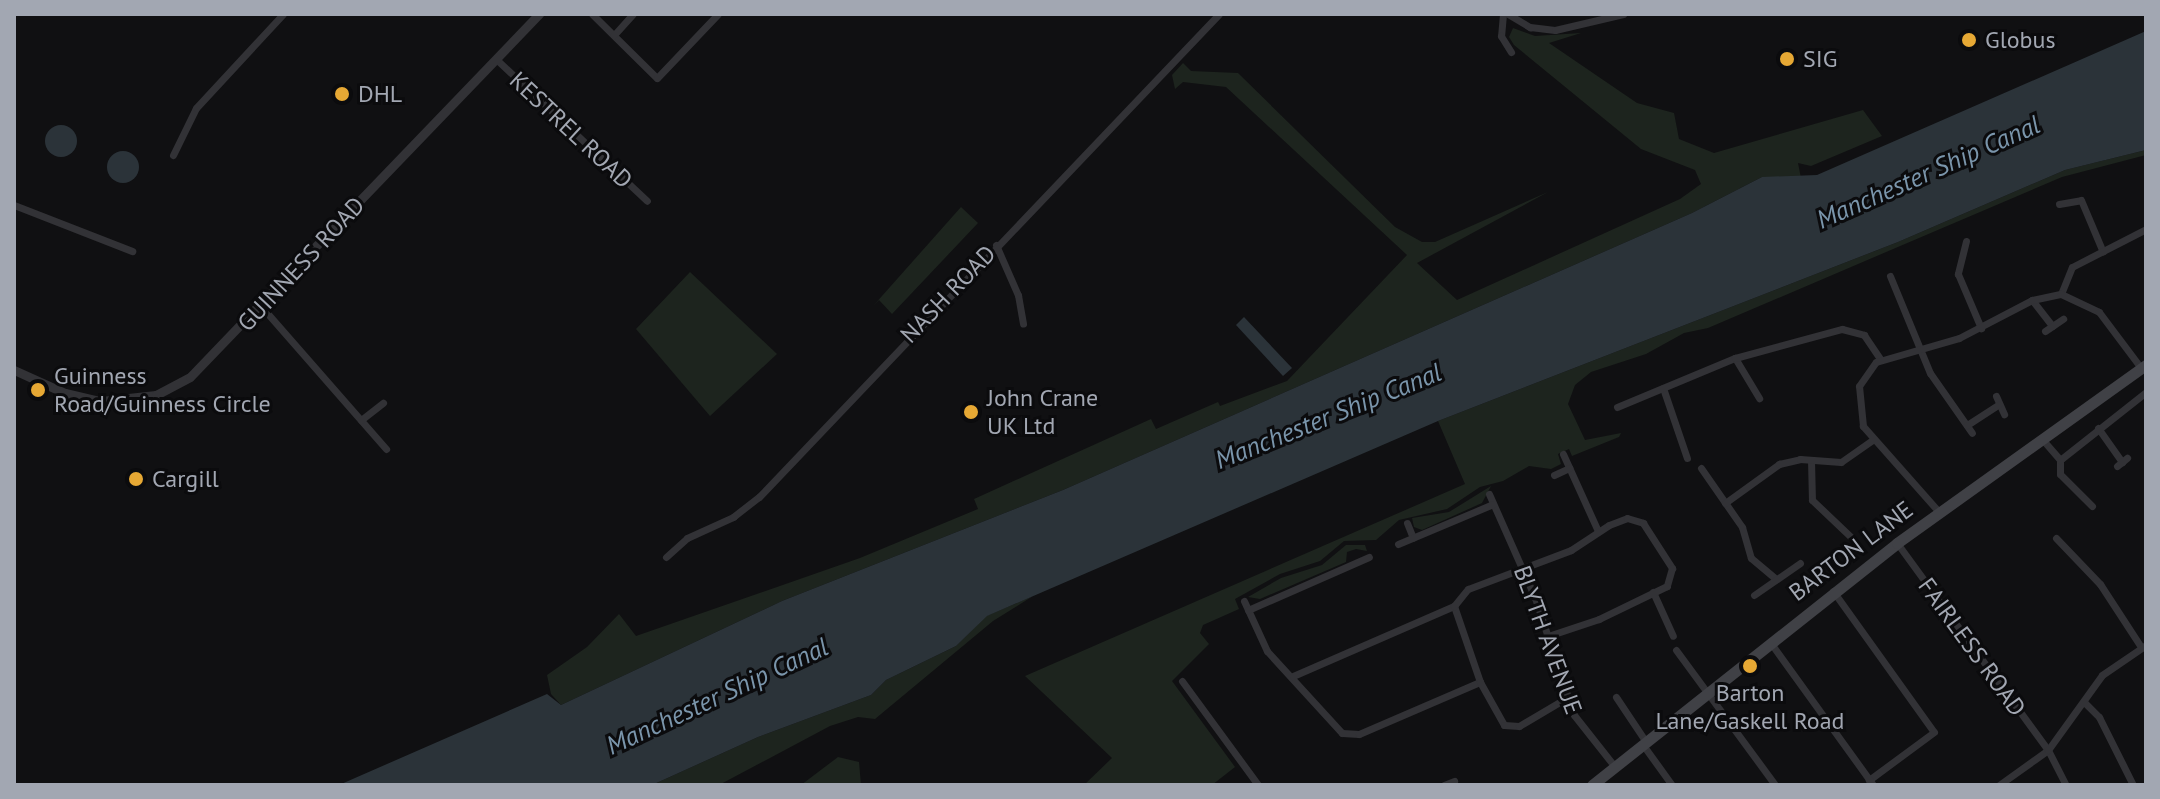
<!DOCTYPE html>
<html>
<head>
<meta charset="utf-8">
<style>
  body { margin:0 }
  #map { position:relative; width:2160px; height:799px; overflow:hidden; background:#101012; font-family:"PT Sans",sans-serif }
  div>[style] { position:absolute }
  .green>* { inset:0; background:#1d241e }
  .water>* { inset:0; background:#2b3339 }
  .round { border-radius:50% }
  .minor>* { height:7px; margin:-3.5px; padding:0 3.5px; transform-origin:3.5px; border-radius:3.5px; background:#323236 }
  .tertiary>* { height:9px; margin:-4.5px; padding:0 4.5px; transform-origin:4.5px; border-radius:4.5px; background:#323236 }
  .secondary>* { height:11px; margin:-5.5px; padding:0 5.5px; transform-origin:5.5px; border-radius:5.5px; background:#404146 }
  .dots>* { width:22px; height:22px; translate:-50% -50%; box-sizing:border-box; border:4px solid #0b0b0d; border-radius:50% }
  span { translate:-50% -50%; white-space:nowrap; text-align:center; line-height:1.15; -webkit-text-stroke:6px #0b0b0d; paint-order:stroke }
  .poi-label { font-size:24px; color:#a2a7b2 }
  .left { translate:0 -50%; text-align:left }
  .street-label { font-size:24px; color:#a2a7b2 }
  .water-label { font-size:26px; color:#7a95ab; font-style:italic }
  .frame { position:absolute; inset:0; border:16px solid #a2a7b2; pointer-events:none }
</style>
</head>
<body>
<div id="map">
  <div class="green">
    <div style="clip-path:polygon(1513px 28px,1535px 36px,1581px 33px,1549px 43px,1637px 103px,1674px 113px,1679px 139px,1714px 153px,1863px 110px,1882px 136px,1811px 166px,1798px 163px,1801px 178px,1762px 177px,1692px 213px,1063px 490px,782px 601px,561px 705px,551px 694px,547px 675px,587px 647px,619px 614px,636px 636px,860px 558px,978px 509px,974px 499px,1151px 419px,1156px 429px,1218px 402px,1220px 406px,1287px 381px,1407px 255px,1226px 87px,1183px 82px,1175px 89px,1172px 75px,1183px 63px,1191px 71px,1238px 73px,1395px 227px,1422px 242px,1435px 242px,1548px 192px,1417px 263px,1457px 300px,1680px 199px,1701px 184px,1695px 170px,1641px 149px,1514px 45px,1509px 37px)"></div>
    <div style="clip-path:polygon(2146px 150px,2146px 155px,2062px 177px,1708px 328px,1684px 333px,1646px 354px,1591px 372px,1575px 385px,1568px 404px,1585px 440px,1621px 433px,1619px 437px,1572px 456px,1569px 449px,1558px 454px,1561px 464px,1551px 469px,1529px 466px,1503px 481px,1480px 487px,1447px 509px,1399px 520px,1376px 540px,1344px 541px,1320px 561px,1280px 574px,1235px 599px,1239px 609px,1203px 625px,1200px 633px,1209px 644px,1172px 681px,1235px 767px,1212px 785px,1084px 785px,1112px 758px,1025px 676px,1465px 484px,1438px 421px,1898px 242px,2065px 170px)"></div>
    <div style="clip-path:polygon(961px 207px,978px 223px,892px 314px,879px 300px,874px 305px)"></div>
    <div style="clip-path:polygon(690px 272px,777px 354px,710px 416px,636px 329px)"></div>
    <div style="clip-path:polygon(1491px 486px,1482px 503px,1422px 530px,1414px 527px,1412px 518px,1449px 512px)"></div>
    <div style="clip-path:polygon(1346px 545px,1365px 545px,1367px 551px,1356px 549px,1347px 552px,1346px 562px,1260px 599px,1248px 597px,1281px 578px,1322px 565px)"></div>
    <div style="clip-path:polygon(1033px 596px,993px 621px,875px 719px,858px 717px,830px 726px,719px 785px,652px 785px,758px 737px,871px 695px,886px 680px,956px 646px,986px 616px)"></div>
    <div style="clip-path:polygon(838px 757px,859px 762px,861px 785px,801px 785px)"></div>
  </div>
  <div class="water">
    <div style="clip-path:polygon(2146px 31px,2146px 150px,2065px 170px,1898px 242px,1438px 421px,987px 616px,956px 646px,886px 680px,871px 695px,758px 737px,652px 785px,339px 785px,547px 694px,561px 705px,782px 601px,1063px 490px,1692px 213px,1762px 177px,1817px 175px)"></div>
    <div class="round" style="left:45px;top:125px;width:32px;height:32px"></div>
    <div class="round" style="left:107px;top:151px;width:32px;height:32px"></div>
    <div style="clip-path:polygon(1244px 317px,1292px 368px,1283px 376px,1236px 325px)"></div>
  </div>
  <div class="minor">
    <div style="left:592px;top:14px;width:91px;rotate:44.6deg"></div>
    <div style="left:657px;top:78px;width:88px;rotate:-46.4deg"></div>
    <div style="left:1503px;top:14px;width:22px;rotate:95deg"></div>
    <div style="left:1501px;top:36px;width:19px;rotate:58deg"></div>
    <div style="left:1508px;top:14px;width:26px;rotate:31deg"></div>
    <div style="left:1530px;top:27px;width:25px;rotate:7deg"></div>
    <div style="left:1555px;top:30px;width:70px;rotate:-13.2deg"></div>
    <div style="left:614px;top:35px;width:28px;rotate:-48deg"></div>
    <div style="left:496px;top:59px;width:207px;rotate:43.2deg"></div>
    <div style="left:173px;top:155px;width:52px;rotate:-63.9deg"></div>
    <div style="left:196px;top:108px;width:128px;rotate:-47.2deg"></div>
    <div style="left:2059px;top:204px;width:22px;rotate:-10deg"></div>
    <div style="left:2081px;top:200px;width:56px;rotate:67.1deg"></div>
    <div style="left:14px;top:205px;width:127px;rotate:21.3deg"></div>
    <div style="left:1966px;top:241px;width:34px;rotate:104deg"></div>
    <div style="left:1958px;top:274px;width:59px;rotate:66.9deg"></div>
    <div style="left:996px;top:245px;width:55px;rotate:66.3deg"></div>
    <div style="left:1018px;top:295px;width:29px;rotate:80deg"></div>
    <div style="left:1890px;top:276px;width:105px;rotate:67.6deg"></div>
    <div style="left:1930px;top:373px;width:73px;rotate:55deg"></div>
    <div style="left:2061px;top:294px;width:29px;rotate:-68deg"></div>
    <div style="left:2072px;top:267px;width:83px;rotate:-27.2deg"></div>
    <div style="left:2032px;top:300px;width:33px;rotate:52deg"></div>
    <div style="left:261px;top:306px;width:190px;rotate:48.8deg"></div>
    <div style="left:2045px;top:331px;width:22px;rotate:-34deg"></div>
    <div style="left:1735px;top:358px;width:47px;rotate:59deg"></div>
    <div style="left:1663px;top:388px;width:74px;rotate:71.1deg"></div>
    <div style="left:1996px;top:396px;width:20px;rotate:66deg"></div>
    <div style="left:1617px;top:407px;width:128px;rotate:-22.6deg"></div>
    <div style="left:1735px;top:358px;width:111px;rotate:-15.2deg"></div>
    <div style="left:1842px;top:329px;width:23px;rotate:15deg"></div>
    <div style="left:1864px;top:335px;width:29px;rotate:56deg"></div>
    <div style="left:361px;top:420px;width:28px;rotate:-38deg"></div>
    <div style="left:1967px;top:425px;width:37px;rotate:-33deg"></div>
    <div style="left:2098px;top:428px;width:42px;rotate:54.8deg"></div>
    <div style="left:2042px;top:439px;width:28px;rotate:49deg"></div>
    <div style="left:1563px;top:454px;width:85px;rotate:65.6deg"></div>
    <div style="left:1811px;top:460px;width:40px;rotate:88.6deg"></div>
    <div style="left:1812px;top:500px;width:54px;rotate:43.5deg"></div>
    <div style="left:2117px;top:466px;width:13px;rotate:-39deg"></div>
    <div style="left:1701px;top:468px;width:72px;rotate:55.2deg"></div>
    <div style="left:1742px;top:527px;width:32px;rotate:74deg"></div>
    <div style="left:1751px;top:558px;width:33px;rotate:40deg"></div>
    <div style="left:1554px;top:475px;width:17px;rotate:-25deg"></div>
    <div style="left:1489px;top:494px;width:114px;rotate:66.1deg"></div>
    <div style="left:1535px;top:598px;width:123px;rotate:71.6deg"></div>
    <div style="left:1574px;top:715px;width:66px;rotate:51.7deg"></div>
    <div style="left:1725px;top:503px;width:67px;rotate:-35.8deg"></div>
    <div style="left:1779px;top:464px;width:22px;rotate:-13deg"></div>
    <div style="left:1800px;top:459px;width:41px;rotate:4.2deg"></div>
    <div style="left:1841px;top:462px;width:39px;rotate:-35deg"></div>
    <div style="left:2092px;top:506px;width:45px;rotate:-135deg"></div>
    <div style="left:2060px;top:474px;width:14px;rotate:-90deg"></div>
    <div style="left:2060px;top:460px;width:110px;rotate:-38.3deg"></div>
    <div style="left:1939px;top:512px;width:115px;rotate:-131.5deg"></div>
    <div style="left:1863px;top:426px;width:40px;rotate:-95.7deg"></div>
    <div style="left:1859px;top:386px;width:29px;rotate:-55deg"></div>
    <div style="left:1876px;top:362px;width:86px;rotate:-16.1deg"></div>
    <div style="left:1959px;top:338px;width:82px;rotate:-27.5deg"></div>
    <div style="left:2032px;top:300px;width:30px;rotate:-12deg"></div>
    <div style="left:2061px;top:294px;width:42px;rotate:25.3deg"></div>
    <div style="left:2099px;top:312px;width:70px;rotate:53.1deg"></div>
    <div style="left:1407px;top:523px;width:16px;rotate:68deg"></div>
    <div style="left:2056px;top:538px;width:64px;rotate:46.3deg"></div>
    <div style="left:2100px;top:584px;width:75px;rotate:56.9deg"></div>
    <div style="left:1897px;top:543px;width:256px;rotate:53.9deg"></div>
    <div style="left:2048px;top:750px;width:39px;rotate:63deg"></div>
    <div style="left:1398px;top:544px;width:103px;rotate:-22.8deg"></div>
    <div style="left:666px;top:557px;width:28px;rotate:-42deg"></div>
    <div style="left:687px;top:538px;width:51px;rotate:-24.5deg"></div>
    <div style="left:733px;top:517px;width:33px;rotate:-38deg"></div>
    <div style="left:759px;top:497px;width:667px;rotate:-46.4deg"></div>
    <div style="left:1833px;top:591px;width:173px;rotate:54.4deg"></div>
    <div style="left:1934px;top:732px;width:81px;rotate:143.6deg"></div>
    <div style="left:1653px;top:592px;width:48px;rotate:65.6deg"></div>
    <div style="left:1754px;top:595px;width:56px;rotate:-34.8deg"></div>
    <div style="left:1244px;top:601px;width:55px;rotate:65.3deg"></div>
    <div style="left:1267px;top:651px;width:111px;rotate:47.6deg"></div>
    <div style="left:1342px;top:733px;width:17px;rotate:3deg"></div>
    <div style="left:1359px;top:734px;width:132px;rotate:-23.3deg"></div>
    <div style="left:1454px;top:606px;width:80px;rotate:71.1deg"></div>
    <div style="left:1480px;top:682px;width:49px;rotate:60.8deg"></div>
    <div style="left:1504px;top:725px;width:15px;rotate:4deg"></div>
    <div style="left:1519px;top:726px;width:57px;rotate:-30.6deg"></div>
    <div style="left:1248px;top:610px;width:132px;rotate:-23.7deg"></div>
    <div style="left:1770px;top:642px;width:176px;rotate:54.2deg"></div>
    <div style="left:1676px;top:650px;width:167px;rotate:53.7deg"></div>
    <div style="left:1293px;top:676px;width:176px;rotate:-23.5deg"></div>
    <div style="left:1454px;top:606px;width:22px;rotate:-51deg"></div>
    <div style="left:1468px;top:589px;width:110px;rotate:-20.7deg"></div>
    <div style="left:1571px;top:550px;width:45px;rotate:-33.3deg"></div>
    <div style="left:1609px;top:525px;width:19px;rotate:-21deg"></div>
    <div style="left:1627px;top:518px;width:17px;rotate:17deg"></div>
    <div style="left:1643px;top:523px;width:54px;rotate:57.2deg"></div>
    <div style="left:1672px;top:568px;width:19px;rotate:106deg"></div>
    <div style="left:1667px;top:586px;width:76px;rotate:154.1deg"></div>
    <div style="left:1599px;top:619px;width:57px;rotate:161.6deg"></div>
    <div style="left:1182px;top:681px;width:129px;rotate:53.8deg"></div>
    <div style="left:1616px;top:697px;width:54px;rotate:56.3deg"></div>
    <div style="left:2085px;top:703px;width:20px;rotate:45deg"></div>
    <div style="left:2099px;top:717px;width:76px;rotate:63.4deg"></div>
    <div style="left:1643px;top:745px;width:49px;rotate:54.1deg"></div>
    <div style="left:1444px;top:785px;width:11px;rotate:-22deg"></div>
    <div style="left:1999px;top:785px;width:60px;rotate:-35.5deg"></div>
    <div style="left:2048px;top:750px;width:92px;rotate:-54.2deg"></div>
    <div style="left:2102px;top:675px;width:53px;rotate:-34.3deg"></div>
  </div>
  <div class="tertiary">
    <div style="left:14px;top:370px;width:56px;rotate:24.3deg"></div>
    <div style="left:65px;top:393px;width:37px;rotate:13deg"></div>
    <div style="left:101px;top:401px;width:55px;rotate:-6.2deg"></div>
    <div style="left:156px;top:395px;width:38px;rotate:-28deg"></div>
    <div style="left:190px;top:377px;width:504px;rotate:-46.13deg"></div>
  </div>
  <div class="secondary">
    <div style="left:1592px;top:785px;width:389px;rotate:-38.4deg"></div>
    <div style="left:1897px;top:543px;width:306px;rotate:-35.6deg"></div>
  </div>
  <div class="dots">
    <div style="left:1969px;top:40px;background:#e6a834"></div>
    <div style="left:1787px;top:59px;background:#e6a834"></div>
    <div style="left:342px;top:94px;background:#e6a834"></div>
    <div style="left:38px;top:390px;background:#e6a834"></div>
    <div style="left:971px;top:412px;background:#e6a834"></div>
    <div style="left:136px;top:479px;background:#e6a834"></div>
    <div style="left:1750px;top:666px;background:#e6a834"></div>
  </div>
  <div class="poi-label">
    <span class="left" style="left:1985px;top:40px">Globus</span>
    <span class="left" style="left:1803px;top:59px">SIG</span>
    <span class="left" style="left:358px;top:94px">DHL</span>
    <span class="left" style="left:54px;top:390px">Guinness<br>Road/Guinness Circle</span>
    <span class="left" style="left:987px;top:412px">John Crane<br>UK Ltd</span>
    <span class="left" style="left:152px;top:479px">Cargill</span>
    <span style="left:1750px;top:707px">Barton<br>Lane/Gaskell Road</span>
  </div>
  <div class="street-label">
    <span style="left:571px;top:130px;rotate:43deg">KESTREL ROAD</span>
    <span style="left:301px;top:264px;rotate:-47deg">GUINNESS ROAD</span>
    <span style="left:948px;top:294px;rotate:-46deg">NASH ROAD</span>
    <span style="left:1851px;top:551px;rotate:-37deg">BARTON LANE</span>
    <span style="left:1548px;top:640px;rotate:70deg">BLYTH AVENUE</span>
    <span style="left:1972px;top:647px;rotate:54deg">FAIRLESS ROAD</span>
  </div>
  <div class="water-label">
    <span style="left:1928px;top:172px;rotate:-24deg">Manchester Ship Canal</span>
    <span style="left:1328px;top:416px;rotate:-22deg">Manchester Ship Canal</span>
    <span style="left:717px;top:696px;rotate:-25deg">Manchester Ship Canal</span>
  </div>
  <div class="frame"></div>
</div>
</body>
</html>
